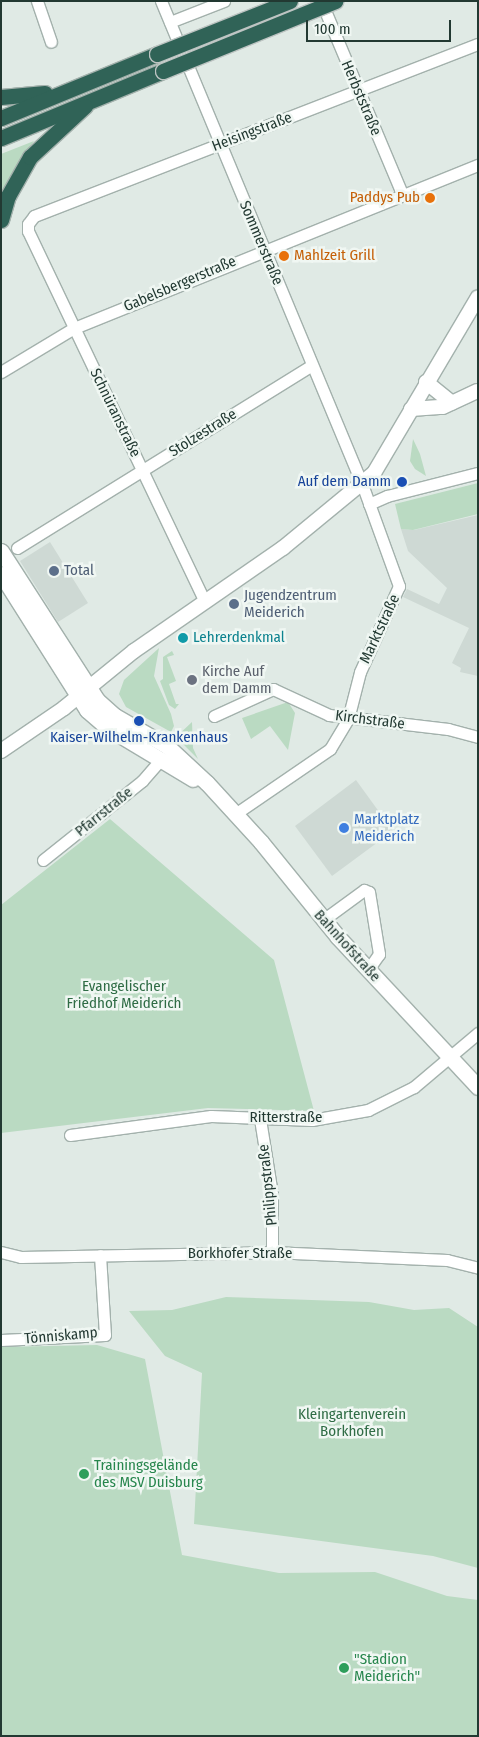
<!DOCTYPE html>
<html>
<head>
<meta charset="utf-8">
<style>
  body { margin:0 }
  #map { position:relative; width:479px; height:1737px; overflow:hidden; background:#e0eae5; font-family:"Fira Sans Condensed",sans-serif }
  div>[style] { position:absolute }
  .built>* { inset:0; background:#ced9d4 }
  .green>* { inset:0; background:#badac2 }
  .roads { filter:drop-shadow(1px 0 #a3b1ac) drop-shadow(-1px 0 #a3b1ac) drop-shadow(0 1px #a3b1ac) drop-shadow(0 -1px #a3b1ac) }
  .minor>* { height:11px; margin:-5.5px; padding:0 5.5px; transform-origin:5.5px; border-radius:5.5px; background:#fff }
  .tertiary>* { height:14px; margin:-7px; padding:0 7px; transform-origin:7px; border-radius:7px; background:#fff }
  .secondary>* { height:15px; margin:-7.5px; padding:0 7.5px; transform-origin:7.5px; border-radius:7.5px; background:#fff }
  .motorway>* { height:15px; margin:-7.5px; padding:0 7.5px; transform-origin:7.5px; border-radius:7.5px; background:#306357 }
  .bridges { filter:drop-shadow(1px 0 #bdc4c2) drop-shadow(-1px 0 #bdc4c2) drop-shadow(0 1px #bdc4c2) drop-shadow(0 -1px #bdc4c2) }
  .motorway-bridge>* { height:15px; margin:-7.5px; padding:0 7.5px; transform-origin:7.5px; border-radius:7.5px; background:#306357 }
  .dots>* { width:14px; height:14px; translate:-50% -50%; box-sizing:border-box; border:2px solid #f0f7f3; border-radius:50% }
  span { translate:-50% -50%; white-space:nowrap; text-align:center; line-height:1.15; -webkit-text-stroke:5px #f0f7f3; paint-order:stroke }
  .street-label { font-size:15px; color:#223932 }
  .food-label { font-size:15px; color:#c56008 }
  .right { translate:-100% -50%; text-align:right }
  .left { translate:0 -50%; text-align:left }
  .transit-label { font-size:15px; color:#164399 }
  .service-label { font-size:15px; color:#4e5e75 }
  .culture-label { font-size:15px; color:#0d838f }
  .worship-label { font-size:15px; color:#5b616d }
  .shop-label { font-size:15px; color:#366cbe }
  .park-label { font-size:15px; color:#2f6c45 }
  .leisure-label { font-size:15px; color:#27864d }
  .frame { position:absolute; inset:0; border:2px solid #223932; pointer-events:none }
  .scale { position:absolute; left:306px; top:20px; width:145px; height:22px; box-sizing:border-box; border:2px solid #223932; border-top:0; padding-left:6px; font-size:15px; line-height:18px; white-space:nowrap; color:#223932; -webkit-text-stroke:4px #f0f7f3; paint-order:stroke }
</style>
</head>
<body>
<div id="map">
  <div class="built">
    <div style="clip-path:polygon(478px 515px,478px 676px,460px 672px,461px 668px,452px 663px,469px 628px,403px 597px,407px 589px,439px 604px,447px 588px,408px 551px,401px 529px,414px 530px)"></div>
    <div style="clip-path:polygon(50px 542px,88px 603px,58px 622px,20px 561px)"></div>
    <div style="clip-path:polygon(356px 780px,393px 831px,332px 876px,295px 826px)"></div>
  </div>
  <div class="green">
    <div style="clip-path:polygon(34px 141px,24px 155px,1px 200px,1px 154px)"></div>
    <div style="clip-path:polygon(413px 439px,420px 454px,426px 476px,415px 469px,410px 461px)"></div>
    <div style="clip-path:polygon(478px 483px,478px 514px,413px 530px,401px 529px,395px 504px)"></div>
    <div style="clip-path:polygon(159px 648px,154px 676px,171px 714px,174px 726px,171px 732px,126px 707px,119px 694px,124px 680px)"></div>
    <div style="clip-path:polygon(172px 651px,174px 655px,167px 657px,176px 681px,169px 684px,176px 704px,179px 704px,175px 709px,169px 705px,160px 681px,163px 679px,163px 657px)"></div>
    <div style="clip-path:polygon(288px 702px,295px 713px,288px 750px,270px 726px,251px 739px,242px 718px)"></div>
    <div style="clip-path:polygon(192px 722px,193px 748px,198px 759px,176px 737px)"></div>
    <div style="clip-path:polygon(110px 819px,274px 960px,314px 1111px,208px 1108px,1px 1133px,1px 905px)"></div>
    <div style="clip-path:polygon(226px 1297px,369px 1302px,414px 1310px,449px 1308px,478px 1327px,478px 1568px,433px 1556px,194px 1524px,202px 1373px,165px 1356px,129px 1311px,172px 1310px)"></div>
    <div style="clip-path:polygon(97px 1345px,145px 1359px,182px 1555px,279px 1573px,375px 1572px,447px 1596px,478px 1600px,478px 1736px,1px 1736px,1px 1347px)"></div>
  </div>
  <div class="roads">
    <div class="minor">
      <div style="left:37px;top:1px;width:43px;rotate:71.1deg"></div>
      <div style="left:161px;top:1px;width:523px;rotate:67.41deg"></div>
      <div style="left:362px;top:484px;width:109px;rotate:70.1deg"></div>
      <div style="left:399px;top:586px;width:94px;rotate:114.4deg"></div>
      <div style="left:360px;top:672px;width:49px;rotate:104.3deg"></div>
      <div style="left:348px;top:719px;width:35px;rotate:121deg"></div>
      <div style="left:330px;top:749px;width:115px;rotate:145.6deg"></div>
      <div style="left:321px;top:1px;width:209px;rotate:67.2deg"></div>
      <div style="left:170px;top:22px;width:58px;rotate:-21.3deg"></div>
      <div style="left:1px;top:372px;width:85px;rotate:-31.1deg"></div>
      <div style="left:74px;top:328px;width:436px;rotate:-22deg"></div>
      <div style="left:369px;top:504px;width:20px;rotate:-24deg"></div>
      <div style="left:387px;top:496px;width:94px;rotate:-14.2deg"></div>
      <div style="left:17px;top:548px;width:347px;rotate:-31.8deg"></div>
      <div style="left:205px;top:602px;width:411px;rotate:-115.5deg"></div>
      <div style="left:28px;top:231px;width:7px;rotate:-90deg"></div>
      <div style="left:28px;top:224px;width:10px;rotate:-53deg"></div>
      <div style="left:34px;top:216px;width:476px;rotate:-21.2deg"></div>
      <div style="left:214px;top:716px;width:65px;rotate:-24.6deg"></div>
      <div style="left:273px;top:689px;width:62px;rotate:24.9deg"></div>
      <div style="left:329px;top:715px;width:120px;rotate:6.7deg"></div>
      <div style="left:448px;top:729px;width:31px;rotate:15deg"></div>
      <div style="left:43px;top:860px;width:127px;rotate:-38.6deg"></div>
      <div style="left:142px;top:781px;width:29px;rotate:-49deg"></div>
      <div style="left:323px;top:920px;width:51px;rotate:-36.2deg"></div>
      <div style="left:364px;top:890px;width:5px;rotate:22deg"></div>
      <div style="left:369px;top:892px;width:63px;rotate:80.8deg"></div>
      <div style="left:379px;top:954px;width:19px;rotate:125deg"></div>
      <div style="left:260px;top:1119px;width:76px;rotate:80.9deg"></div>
      <div style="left:272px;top:1194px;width:58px;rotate:90deg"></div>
      <div style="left:70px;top:1135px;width:142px;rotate:-7.7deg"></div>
      <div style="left:211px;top:1116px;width:101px;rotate:2.3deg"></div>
      <div style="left:312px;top:1120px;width:57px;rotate:-10.1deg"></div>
      <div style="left:368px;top:1110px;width:51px;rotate:-26.6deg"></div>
      <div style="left:414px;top:1087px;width:84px;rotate:-40.2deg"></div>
      <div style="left:1px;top:1252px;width:21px;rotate:14deg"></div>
      <div style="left:21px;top:1257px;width:251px;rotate:-1.1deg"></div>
      <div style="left:272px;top:1252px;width:175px;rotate:2.6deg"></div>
      <div style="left:447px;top:1260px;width:32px;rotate:14deg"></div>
      <div style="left:1px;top:1340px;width:104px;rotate:-2.8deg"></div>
      <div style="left:105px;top:1335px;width:80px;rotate:-93.6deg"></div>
    </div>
    <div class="tertiary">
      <div style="left:426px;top:382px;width:33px;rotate:39deg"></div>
      <div style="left:411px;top:409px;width:32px;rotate:-4deg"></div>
      <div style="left:443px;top:407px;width:38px;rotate:-25deg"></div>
      <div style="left:1px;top:751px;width:76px;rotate:-34.3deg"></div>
      <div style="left:64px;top:708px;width:90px;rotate:-39.2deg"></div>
      <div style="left:134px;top:651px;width:181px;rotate:-34.7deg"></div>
      <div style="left:283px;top:548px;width:118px;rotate:-39.5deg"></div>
      <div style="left:374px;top:473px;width:204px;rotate:-59.4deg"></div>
    </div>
    <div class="secondary">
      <div style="left:1px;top:551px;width:177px;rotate:57.2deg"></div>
      <div style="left:97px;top:700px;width:24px;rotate:42deg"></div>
      <div style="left:115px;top:716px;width:60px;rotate:30deg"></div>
      <div style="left:167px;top:746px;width:54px;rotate:42.8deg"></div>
      <div style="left:207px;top:783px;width:80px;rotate:47.5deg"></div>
      <div style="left:261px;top:842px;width:122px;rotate:51deg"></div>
      <div style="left:338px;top:937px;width:205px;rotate:47deg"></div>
      <div style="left:1px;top:574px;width:161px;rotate:57.7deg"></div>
      <div style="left:87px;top:710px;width:28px;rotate:41deg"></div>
      <div style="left:108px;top:728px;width:99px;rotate:31deg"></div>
    </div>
    <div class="motorway">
      <div style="left:1px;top:97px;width:44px;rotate:-5.2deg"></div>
      <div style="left:1px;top:118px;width:169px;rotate:-22.3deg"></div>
      <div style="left:1px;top:138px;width:175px;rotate:-22.5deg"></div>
      <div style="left:1px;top:220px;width:25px;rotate:-74deg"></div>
      <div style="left:8px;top:196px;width:45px;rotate:-60.6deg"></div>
      <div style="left:30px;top:157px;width:75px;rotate:-42.8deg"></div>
    </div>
  </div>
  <div class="bridges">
    <div class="motorway-bridge">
      <div style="left:157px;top:54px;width:143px;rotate:-21.7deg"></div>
      <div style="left:163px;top:71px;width:186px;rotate:-22.1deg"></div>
    </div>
  </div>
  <div class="dots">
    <div style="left:430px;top:198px;background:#e8710a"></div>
    <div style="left:284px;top:256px;background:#e8710a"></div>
    <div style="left:402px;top:482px;background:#1a4fb4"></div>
    <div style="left:54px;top:571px;background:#5c6f8a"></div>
    <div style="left:234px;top:604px;background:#5c6f8a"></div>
    <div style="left:183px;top:638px;background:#0f9aa8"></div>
    <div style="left:192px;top:680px;background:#6b7280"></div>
    <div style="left:139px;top:721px;background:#1a4fb4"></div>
    <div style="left:344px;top:828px;background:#3f7fe0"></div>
    <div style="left:84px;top:1474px;background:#2e9e5b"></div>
    <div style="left:344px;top:1668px;background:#2e9e5b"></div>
  </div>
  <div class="street-label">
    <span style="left:361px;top:98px;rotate:67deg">Herbststraße</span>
    <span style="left:252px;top:132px;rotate:-21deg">Heisingstraße</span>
    <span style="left:261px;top:243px;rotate:67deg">Sommerstraße</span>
    <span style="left:180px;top:284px;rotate:-23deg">Gabelsbergerstraße</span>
    <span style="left:115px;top:413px;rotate:64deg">Schnüranstraße</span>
    <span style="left:203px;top:433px;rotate:-32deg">Stolzestraße</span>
    <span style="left:380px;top:629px;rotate:-65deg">Marktstraße</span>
    <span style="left:370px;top:720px;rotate:7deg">Kirchstraße</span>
    <span style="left:104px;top:812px;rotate:-39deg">Pfarrstraße</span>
    <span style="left:347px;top:946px;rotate:48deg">Bahnhofstraße</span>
    <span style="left:286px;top:1118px">Ritterstraße</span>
    <span style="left:268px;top:1185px;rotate:-96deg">Philippstraße</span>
    <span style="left:240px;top:1254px">Borkhofer Straße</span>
    <span style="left:61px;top:1336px;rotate:-5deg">Tönniskamp</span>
  </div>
  <div class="food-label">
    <span class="right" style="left:420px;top:198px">Paddys Pub</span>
    <span class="left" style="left:294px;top:256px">Mahlzeit Grill</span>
  </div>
  <div class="transit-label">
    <span class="right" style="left:391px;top:482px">Auf dem Damm</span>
    <span style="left:139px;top:738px">Kaiser-Wilhelm-Krankenhaus</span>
  </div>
  <div class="service-label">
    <span class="left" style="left:64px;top:571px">Total</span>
    <span class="left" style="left:244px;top:604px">Jugendzentrum<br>Meiderich</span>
  </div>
  <div class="culture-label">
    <span class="left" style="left:193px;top:638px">Lehrerdenkmal</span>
  </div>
  <div class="worship-label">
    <span class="left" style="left:202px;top:680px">Kirche Auf<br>dem Damm</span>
  </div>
  <div class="shop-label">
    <span class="left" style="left:354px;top:828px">Marktplatz<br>Meiderich</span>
  </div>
  <div class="park-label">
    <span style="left:124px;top:995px">Evangelischer<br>Friedhof Meiderich</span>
    <span style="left:352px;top:1423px">Kleingartenverein<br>Borkhofen</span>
  </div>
  <div class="leisure-label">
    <span class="left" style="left:94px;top:1474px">Trainingsgelände<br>des MSV Duisburg</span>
    <span class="left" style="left:354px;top:1668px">"Stadion<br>Meiderich"</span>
  </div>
  <div class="frame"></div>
  <div class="scale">100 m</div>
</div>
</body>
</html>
